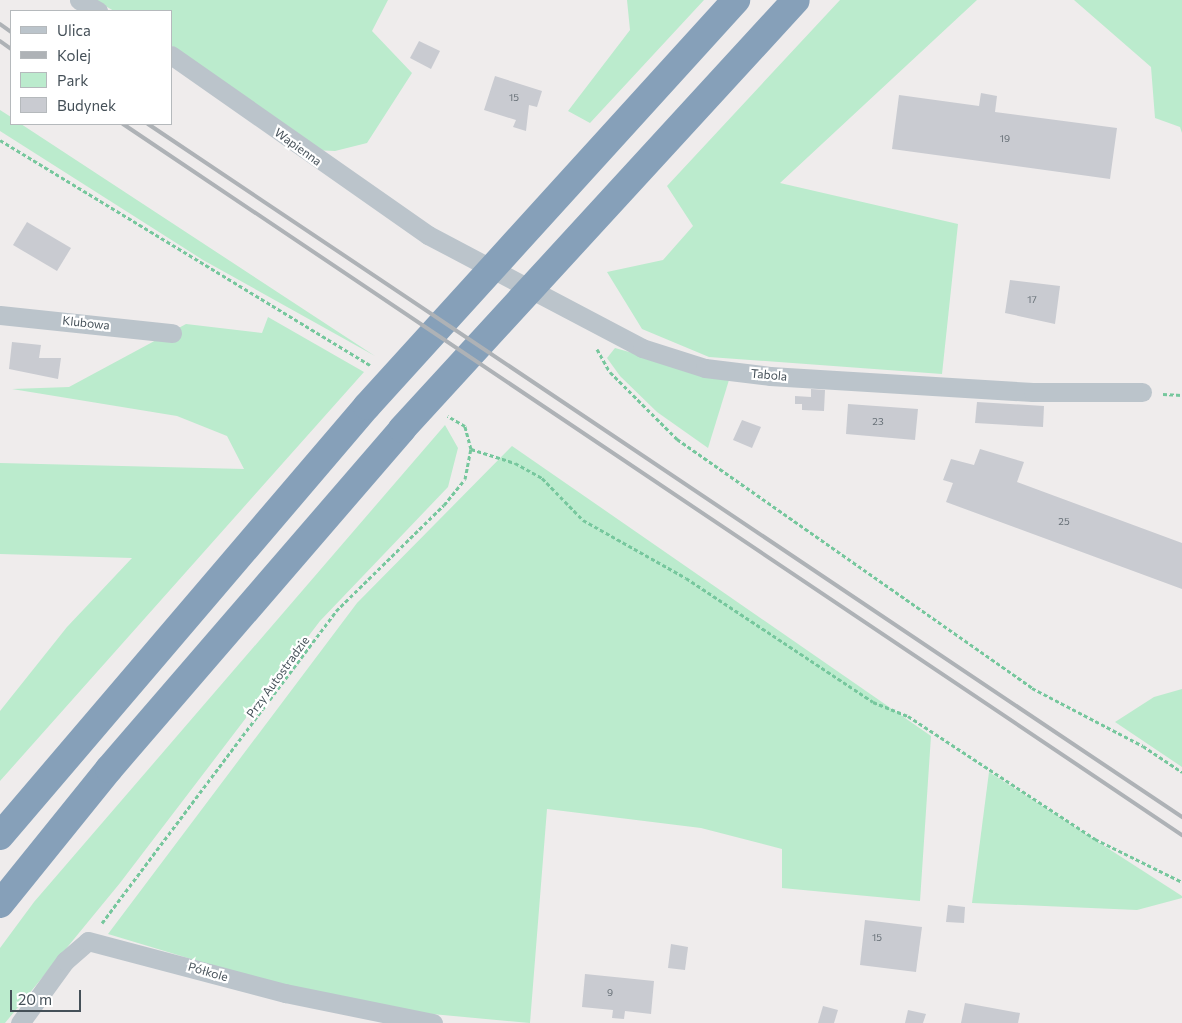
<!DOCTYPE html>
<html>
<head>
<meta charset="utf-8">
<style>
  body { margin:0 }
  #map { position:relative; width:1182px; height:1023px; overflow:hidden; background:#efecec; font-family:Commissioner,sans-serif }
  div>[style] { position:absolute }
  .green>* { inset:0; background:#bbebcd }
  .building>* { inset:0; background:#c9cbd1 }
  .path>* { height:3px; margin-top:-1.5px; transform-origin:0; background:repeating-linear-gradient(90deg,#76c79d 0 4px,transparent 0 6.5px) }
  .minor>* { height:19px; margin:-9.5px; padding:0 9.5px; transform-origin:9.5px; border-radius:9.5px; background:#bbc4cb }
  .motorway>* { height:28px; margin:-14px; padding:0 14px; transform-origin:14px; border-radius:14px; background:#86a0b9 }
  .rail>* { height:4px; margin:-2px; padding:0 2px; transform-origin:2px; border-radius:2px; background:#aeb2b6 }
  span { translate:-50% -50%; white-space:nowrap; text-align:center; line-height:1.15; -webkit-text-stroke:4.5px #fff; paint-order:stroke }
  .number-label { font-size:10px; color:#666f76 }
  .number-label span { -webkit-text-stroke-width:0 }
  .street-label { font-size:12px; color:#455058 }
  .legend { position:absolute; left:10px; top:10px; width:162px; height:115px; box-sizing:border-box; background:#fff; border:1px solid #b5b9bc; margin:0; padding:6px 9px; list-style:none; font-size:15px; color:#455058 }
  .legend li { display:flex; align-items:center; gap:10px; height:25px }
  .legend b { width:25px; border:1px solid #b5b9bc }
  .scale { position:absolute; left:10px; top:990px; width:71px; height:22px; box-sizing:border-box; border:2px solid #455058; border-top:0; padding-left:6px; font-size:15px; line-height:18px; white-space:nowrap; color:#455058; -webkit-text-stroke:4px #fff; paint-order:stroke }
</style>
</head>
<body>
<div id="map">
  <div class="green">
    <div style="clip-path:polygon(95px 0,388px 0,372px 31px,412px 73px,367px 143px,335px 151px,313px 150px,171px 45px,171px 11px,114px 11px)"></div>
    <div style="clip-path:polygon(627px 0,704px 0,590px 123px,568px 111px,630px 30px)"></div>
    <div style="clip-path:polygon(840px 0,977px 0,780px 183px,958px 224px,942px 374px,709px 357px,642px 329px,607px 272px,663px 260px,693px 226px,667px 186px)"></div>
    <div style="clip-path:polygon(1074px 0,1182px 0,1182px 133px,1180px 127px,1155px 118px,1151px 67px)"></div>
    <div style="clip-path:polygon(0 110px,11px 117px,11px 124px,21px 124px,375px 356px,203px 260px,0 131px)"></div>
    <div style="clip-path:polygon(268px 317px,364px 372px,0 781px,0 711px,67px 627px,132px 558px,0 554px,0 463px,244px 469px,227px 436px,177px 416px,12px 389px,69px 387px,186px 324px,262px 333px)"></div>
    <div style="clip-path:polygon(615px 348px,729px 380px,708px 448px,657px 412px,620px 376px,607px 358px)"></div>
    <div style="clip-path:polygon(445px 425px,458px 448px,448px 487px,320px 621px,120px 883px,5px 1023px,0 1023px,0 948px,34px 902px)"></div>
    <div style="clip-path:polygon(512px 446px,931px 736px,920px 901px,782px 888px,782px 849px,701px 828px,547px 809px,530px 1023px,399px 1011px,281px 986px,108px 934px,357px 603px)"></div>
    <div style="clip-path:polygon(1182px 689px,1182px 767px,1115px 722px,1154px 697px)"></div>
    <div style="clip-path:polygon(989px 772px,1182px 896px,1182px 898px,1137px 910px,972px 903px)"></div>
  </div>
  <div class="building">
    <div style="clip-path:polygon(419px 41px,440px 51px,431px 69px,410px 58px)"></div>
    <div style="clip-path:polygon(495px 76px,542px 91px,537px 107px,529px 105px,526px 131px,513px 127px,516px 120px,484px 110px)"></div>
    <div style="clip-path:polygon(981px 93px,997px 96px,995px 112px,1117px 128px,1110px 179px,892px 149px,899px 95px,979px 106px)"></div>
    <div style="clip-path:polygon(27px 222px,71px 248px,57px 271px,13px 245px)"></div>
    <div style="clip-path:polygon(1010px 280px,1060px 286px,1055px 324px,1005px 313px)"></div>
    <div style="clip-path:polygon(12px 342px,41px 345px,39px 358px,61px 358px,58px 379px,9px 369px)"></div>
    <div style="clip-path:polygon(811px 389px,825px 390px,824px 411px,802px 410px,802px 404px,795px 404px,795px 396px,811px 397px)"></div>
    <div style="clip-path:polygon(977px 402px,1044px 406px,1043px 427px,975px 423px)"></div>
    <div style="clip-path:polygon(848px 404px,918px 409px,915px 440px,846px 434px)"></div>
    <div style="clip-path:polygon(742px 420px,761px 427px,752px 448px,733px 440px)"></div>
    <div style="clip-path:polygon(980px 449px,1024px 462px,1017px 482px,1182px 543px,1182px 589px,946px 502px,953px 483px,943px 480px,951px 459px,974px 465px)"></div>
    <div style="clip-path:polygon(948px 905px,965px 907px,964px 923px,946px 922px)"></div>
    <div style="clip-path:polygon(865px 920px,922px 927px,916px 972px,860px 965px)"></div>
    <div style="clip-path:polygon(671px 944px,688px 947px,685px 970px,668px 968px)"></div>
    <div style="clip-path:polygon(585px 974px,654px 981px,651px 1014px,625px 1011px,624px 1019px,612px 1018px,613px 1010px,582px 1007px)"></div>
    <div style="clip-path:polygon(965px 1003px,1020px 1013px,1018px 1023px,961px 1023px)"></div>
    <div style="clip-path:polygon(823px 1006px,838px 1010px,834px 1023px,818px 1023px)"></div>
    <div style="clip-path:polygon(908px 1010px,926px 1014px,923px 1023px,905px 1023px)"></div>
  </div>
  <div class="path">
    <div style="left:0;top:140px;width:433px;rotate:31.3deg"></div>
    <div style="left:597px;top:349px;width:26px;rotate:61deg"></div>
    <div style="left:610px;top:372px;width:95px;rotate:45deg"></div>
    <div style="left:677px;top:439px;width:434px;rotate:35deg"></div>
    <div style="left:1032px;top:688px;width:125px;rotate:27.6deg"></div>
    <div style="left:1143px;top:746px;width:47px;rotate:33.7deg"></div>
    <div style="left:1163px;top:394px;width:19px;rotate:3deg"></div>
    <div style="left:471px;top:449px;width:46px;rotate:17.7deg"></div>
    <div style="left:515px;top:463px;width:31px;rotate:29deg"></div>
    <div style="left:542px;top:478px;width:59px;rotate:45.7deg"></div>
    <div style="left:583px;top:520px;width:118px;rotate:29.4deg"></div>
    <div style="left:686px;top:578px;width:224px;rotate:33.5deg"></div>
    <div style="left:873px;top:702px;width:38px;rotate:22deg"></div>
    <div style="left:908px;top:716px;width:224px;rotate:33.3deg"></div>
    <div style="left:1095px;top:839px;width:97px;rotate:26.3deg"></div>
    <div style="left:102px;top:923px;width:390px;rotate:-53.1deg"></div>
    <div style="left:336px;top:611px;width:151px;rotate:-44.5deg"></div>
    <div style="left:444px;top:505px;width:33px;rotate:-51deg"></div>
    <div style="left:465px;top:479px;width:31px;rotate:-79deg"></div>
    <div style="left:471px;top:449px;width:24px;rotate:-105deg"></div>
    <div style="left:465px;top:426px;width:20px;rotate:-150deg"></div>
  </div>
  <div class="minor">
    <div style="left:79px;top:0;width:22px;rotate:30deg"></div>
    <div style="left:171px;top:55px;width:314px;rotate:35deg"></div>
    <div style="left:428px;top:235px;width:242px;rotate:27.8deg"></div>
    <div style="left:642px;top:348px;width:66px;rotate:17.6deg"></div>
    <div style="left:705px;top:368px;width:65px;rotate:7deg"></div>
    <div style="left:770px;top:376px;width:263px;rotate:3.5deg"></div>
    <div style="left:1033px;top:392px;width:109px"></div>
    <div style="left:0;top:315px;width:173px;rotate:6deg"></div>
    <div style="left:20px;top:1023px;width:77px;rotate:-54deg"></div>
    <div style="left:65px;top:961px;width:30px;rotate:-41deg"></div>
    <div style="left:88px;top:941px;width:204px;rotate:14.8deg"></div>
    <div style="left:285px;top:993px;width:151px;rotate:11.5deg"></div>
  </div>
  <div class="motorway">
    <div style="left:0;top:836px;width:565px;rotate:-49.52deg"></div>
    <div style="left:367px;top:406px;width:549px;rotate:-47.73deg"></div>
    <div style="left:0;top:904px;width:174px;rotate:-51.1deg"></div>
    <div style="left:109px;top:769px;width:449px;rotate:-49.2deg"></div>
    <div style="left:402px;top:429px;width:582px;rotate:-47.44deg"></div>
  </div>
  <div class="rail">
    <div style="left:0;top:24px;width:14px;rotate:36deg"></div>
    <div style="left:0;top:41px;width:14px;rotate:36deg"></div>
    <div style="left:123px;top:124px;width:1276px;rotate:33.88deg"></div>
    <div style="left:148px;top:124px;width:1245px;rotate:33.83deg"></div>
  </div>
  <div class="number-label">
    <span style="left:514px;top:98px">15</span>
    <span style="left:1005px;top:139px">19</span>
    <span style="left:1032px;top:300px">17</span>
    <span style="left:878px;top:422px">23</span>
    <span style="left:1064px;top:522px">25</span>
    <span style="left:877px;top:938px">15</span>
    <span style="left:610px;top:993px">9</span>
  </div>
  <div class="street-label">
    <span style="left:298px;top:147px;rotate:36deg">Wapienna</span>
    <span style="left:86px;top:323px;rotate:6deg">Klubowa</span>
    <span style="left:769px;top:375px;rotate:5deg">Tabola</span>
    <span style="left:278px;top:677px;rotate:-54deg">Przy Autostradzie</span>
    <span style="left:208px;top:972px;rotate:16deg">Półkole</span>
  </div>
  <ul class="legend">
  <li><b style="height:6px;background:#bbc4cb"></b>Ulica</li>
  <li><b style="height:6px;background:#aeb2b6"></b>Kolej</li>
  <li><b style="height:14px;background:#bbebcd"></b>Park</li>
  <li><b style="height:14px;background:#c9cbd1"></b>Budynek</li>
  </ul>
  <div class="scale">20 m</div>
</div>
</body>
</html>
